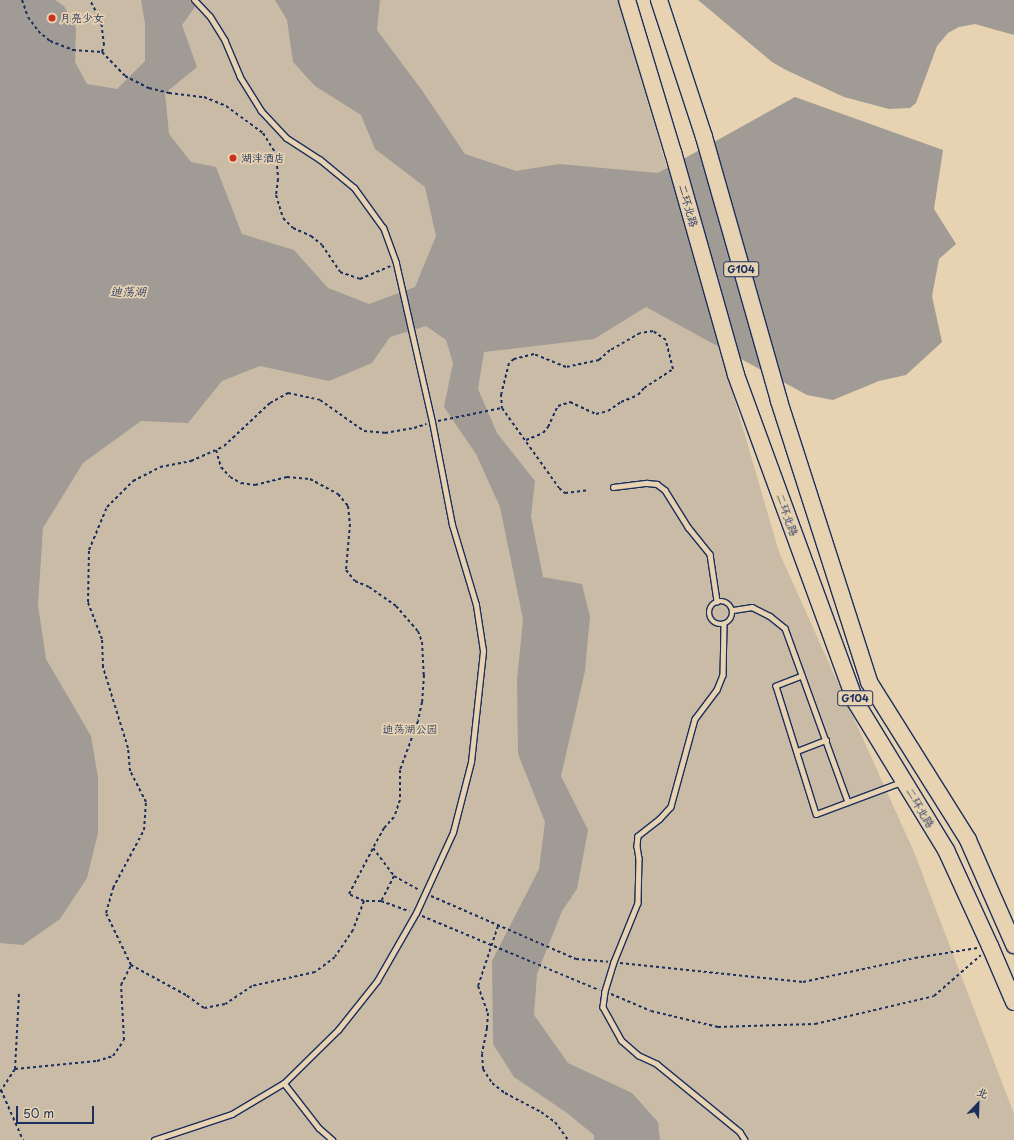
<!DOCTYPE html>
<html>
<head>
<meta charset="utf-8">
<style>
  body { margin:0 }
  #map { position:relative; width:1014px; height:1140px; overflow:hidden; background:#e7d3b2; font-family:"Playpen Sans","LXGW WenKai TC",sans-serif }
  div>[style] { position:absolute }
  .green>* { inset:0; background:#cabba6 }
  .water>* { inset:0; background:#a19b95 }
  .path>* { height:2px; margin-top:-1px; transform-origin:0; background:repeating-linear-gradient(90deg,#1b2f5e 0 3px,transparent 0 6px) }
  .roads { filter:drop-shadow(1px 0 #1b2f5e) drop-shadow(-1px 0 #1b2f5e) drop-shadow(0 1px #1b2f5e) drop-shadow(0 -1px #1b2f5e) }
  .service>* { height:4.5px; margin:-2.25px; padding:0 2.25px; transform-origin:2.25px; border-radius:2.25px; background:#e7d3b2 }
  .service>.ring { margin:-2.25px; padding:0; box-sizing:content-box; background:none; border:4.5px solid #e7d3b2; border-radius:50% }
  .trunk>* { height:16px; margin:-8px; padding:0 8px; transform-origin:8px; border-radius:8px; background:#e7d3b2 }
  .dots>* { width:11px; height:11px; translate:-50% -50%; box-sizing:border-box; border:2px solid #e7d3b2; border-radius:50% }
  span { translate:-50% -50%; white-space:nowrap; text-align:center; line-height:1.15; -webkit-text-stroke:3.5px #e7d3b2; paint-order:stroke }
  .shield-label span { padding:1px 3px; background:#e7d3b2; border:1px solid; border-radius:3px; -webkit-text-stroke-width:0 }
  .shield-label { font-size:10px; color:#1b2f5e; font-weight:700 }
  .poi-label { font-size:11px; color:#1b2f5e }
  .left { translate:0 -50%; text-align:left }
  .street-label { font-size:11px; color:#1b2f5e }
  .park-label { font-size:11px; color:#354469 }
  .water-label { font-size:12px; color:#2f3f66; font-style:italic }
  .north { position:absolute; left:958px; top:1084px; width:40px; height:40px; -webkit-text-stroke:3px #e7d3b2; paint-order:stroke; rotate:23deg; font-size:11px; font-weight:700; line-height:16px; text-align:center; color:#1b2f5e }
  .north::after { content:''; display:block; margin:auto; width:14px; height:18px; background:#1b2f5e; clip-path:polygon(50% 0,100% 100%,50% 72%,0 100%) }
  .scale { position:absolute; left:16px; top:1106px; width:78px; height:18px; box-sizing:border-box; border:2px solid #1b2f5e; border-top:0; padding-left:5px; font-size:12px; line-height:14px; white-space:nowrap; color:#1b2f5e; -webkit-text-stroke:3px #e7d3b2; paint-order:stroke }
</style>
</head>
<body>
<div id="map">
  <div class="green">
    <div style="clip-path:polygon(0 0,618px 0,779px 552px,914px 852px,1014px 1114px,1014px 1140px,0 1140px)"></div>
  </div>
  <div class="water">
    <div style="clip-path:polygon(0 0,55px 0,64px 6px,76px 28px,75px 62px,87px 84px,117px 89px,145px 61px,145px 23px,141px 0,200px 0,182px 25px,197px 67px,165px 93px,169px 134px,191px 162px,216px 167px,242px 234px,294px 250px,328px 288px,369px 304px,415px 287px,436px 236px,425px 187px,375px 149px,361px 115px,315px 86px,293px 62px,287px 20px,275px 0,380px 0,377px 30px,421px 89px,465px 154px,516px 171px,559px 164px,658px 173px,795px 97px,943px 150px,934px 209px,956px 244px,939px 259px,932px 296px,942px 342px,906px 375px,879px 381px,833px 400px,807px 395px,646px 307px,594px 339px,484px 352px,478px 389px,497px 433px,535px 481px,531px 516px,543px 577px,582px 584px,590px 617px,585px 671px,561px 776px,588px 830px,577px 889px,562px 911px,537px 974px,534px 1015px,568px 1063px,632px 1093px,658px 1122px,660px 1140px,594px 1140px,594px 1135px,567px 1113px,514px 1077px,493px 1044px,492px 961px,539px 869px,545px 822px,518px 754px,517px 680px,523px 619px,500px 507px,476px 454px,444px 407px,453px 363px,446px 340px,426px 326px,390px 337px,372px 363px,329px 381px,260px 366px,222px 381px,188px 423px,141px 421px,83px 463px,43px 528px,38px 605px,46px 659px,91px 736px,98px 777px,98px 833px,87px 878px,60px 919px,23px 945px,0 943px)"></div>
    <div style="clip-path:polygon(698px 0,1014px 0,1014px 35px,975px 24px,959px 27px,948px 33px,937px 46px,916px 103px,910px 108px,889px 109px,844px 97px,786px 70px,772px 62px)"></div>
  </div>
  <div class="path">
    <div style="left:22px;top:0;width:18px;rotate:71deg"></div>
    <div style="left:28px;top:17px;width:17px;rotate:54deg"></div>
    <div style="left:38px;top:31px;width:16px;rotate:40deg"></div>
    <div style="left:50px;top:41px;width:25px;rotate:21deg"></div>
    <div style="left:73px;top:50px;width:29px;rotate:4deg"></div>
    <div style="left:102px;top:52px;width:7px;rotate:-74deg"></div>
    <div style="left:104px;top:45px;width:24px;rotate:-97deg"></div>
    <div style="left:101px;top:21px;width:24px;rotate:-118deg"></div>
    <div style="left:102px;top:52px;width:33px;rotate:46deg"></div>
    <div style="left:125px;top:76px;width:27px;rotate:27deg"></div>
    <div style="left:149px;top:88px;width:21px;rotate:14deg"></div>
    <div style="left:169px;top:93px;width:35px;rotate:7deg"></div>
    <div style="left:204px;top:97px;width:24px;rotate:22deg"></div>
    <div style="left:226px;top:106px;width:46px;rotate:36.1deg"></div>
    <div style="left:263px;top:133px;width:25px;rotate:58deg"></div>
    <div style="left:276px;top:154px;width:25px;rotate:85deg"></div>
    <div style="left:278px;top:179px;width:16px;rotate:97deg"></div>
    <div style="left:276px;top:195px;width:24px;rotate:73deg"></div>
    <div style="left:283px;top:218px;width:14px;rotate:45deg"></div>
    <div style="left:293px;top:228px;width:20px;rotate:24deg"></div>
    <div style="left:311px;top:236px;width:14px;rotate:39deg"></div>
    <div style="left:322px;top:245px;width:32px;rotate:56deg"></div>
    <div style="left:340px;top:272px;width:21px;rotate:19deg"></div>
    <div style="left:360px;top:279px;width:33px;rotate:-23deg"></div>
    <div style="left:438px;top:421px;width:65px;rotate:-11.5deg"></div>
    <div style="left:526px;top:440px;width:18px;rotate:-22deg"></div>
    <div style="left:543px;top:433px;width:8px;rotate:-50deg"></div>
    <div style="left:548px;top:427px;width:23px;rotate:-65deg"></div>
    <div style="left:558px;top:406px;width:13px;rotate:-18deg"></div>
    <div style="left:570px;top:402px;width:29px;rotate:25deg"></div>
    <div style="left:596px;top:414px;width:12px;rotate:-14deg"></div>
    <div style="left:608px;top:411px;width:16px;rotate:-35deg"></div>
    <div style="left:621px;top:402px;width:18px;rotate:-22deg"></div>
    <div style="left:638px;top:395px;width:9px;rotate:-49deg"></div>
    <div style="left:644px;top:388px;width:35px;rotate:-33deg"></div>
    <div style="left:673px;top:369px;width:30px;rotate:-104deg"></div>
    <div style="left:666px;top:340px;width:16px;rotate:-145deg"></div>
    <div style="left:653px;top:331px;width:13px;rotate:171deg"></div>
    <div style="left:640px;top:333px;width:34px;rotate:150deg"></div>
    <div style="left:610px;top:350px;width:15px;rotate:138deg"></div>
    <div style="left:599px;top:360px;width:34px;rotate:168deg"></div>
    <div style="left:566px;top:367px;width:35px;rotate:-158deg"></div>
    <div style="left:534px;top:354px;width:21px;rotate:166deg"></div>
    <div style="left:514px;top:359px;width:6px;rotate:141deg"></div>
    <div style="left:509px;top:363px;width:32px;rotate:104deg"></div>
    <div style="left:501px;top:394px;width:14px;rotate:86deg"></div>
    <div style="left:502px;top:408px;width:98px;rotate:54.5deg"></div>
    <div style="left:559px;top:488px;width:8px;rotate:40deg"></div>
    <div style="left:565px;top:493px;width:23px;rotate:-7deg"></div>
    <div style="left:216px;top:450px;width:18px;rotate:74deg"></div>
    <div style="left:221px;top:467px;width:13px;rotate:48deg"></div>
    <div style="left:230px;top:477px;width:13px;rotate:29deg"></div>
    <div style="left:241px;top:483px;width:14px;rotate:8deg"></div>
    <div style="left:255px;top:485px;width:33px;rotate:-14deg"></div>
    <div style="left:287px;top:477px;width:23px;rotate:5deg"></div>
    <div style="left:310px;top:479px;width:32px;rotate:28deg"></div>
    <div style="left:338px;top:494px;width:16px;rotate:50deg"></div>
    <div style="left:348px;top:506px;width:18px;rotate:84deg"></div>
    <div style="left:350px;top:524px;width:46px;rotate:95deg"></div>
    <div style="left:346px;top:570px;width:14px;rotate:51deg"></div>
    <div style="left:355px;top:581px;width:15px;rotate:23deg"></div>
    <div style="left:369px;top:587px;width:33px;rotate:35deg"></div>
    <div style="left:396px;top:606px;width:33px;rotate:49deg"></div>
    <div style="left:418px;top:631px;width:12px;rotate:70deg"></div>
    <div style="left:422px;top:642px;width:33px;rotate:87deg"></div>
    <div style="left:424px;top:675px;width:27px;rotate:94deg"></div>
    <div style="left:422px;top:702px;width:19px;rotate:102deg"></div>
    <div style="left:418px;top:721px;width:52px;rotate:110.2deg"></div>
    <div style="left:400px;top:770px;width:30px;rotate:90deg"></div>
    <div style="left:400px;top:800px;width:18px;rotate:109deg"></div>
    <div style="left:394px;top:817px;width:15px;rotate:132deg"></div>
    <div style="left:384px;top:828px;width:23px;rotate:119deg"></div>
    <div style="left:373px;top:848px;width:35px;rotate:53deg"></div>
    <div style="left:394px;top:876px;width:28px;rotate:117deg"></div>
    <div style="left:381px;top:901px;width:17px;rotate:180deg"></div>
    <div style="left:364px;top:901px;width:17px;rotate:-155deg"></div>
    <div style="left:349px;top:894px;width:52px;rotate:-62.4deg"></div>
    <div style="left:394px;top:876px;width:29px;rotate:29deg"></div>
    <div style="left:431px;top:896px;width:158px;rotate:23.5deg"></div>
    <div style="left:576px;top:959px;width:32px;rotate:5deg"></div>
    <div style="left:364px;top:901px;width:31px;rotate:111deg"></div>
    <div style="left:353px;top:930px;width:32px;rotate:124deg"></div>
    <div style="left:335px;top:957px;width:25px;rotate:143deg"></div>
    <div style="left:315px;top:972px;width:65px;rotate:167.5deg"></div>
    <div style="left:252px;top:986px;width:32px;rotate:146deg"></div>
    <div style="left:225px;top:1004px;width:21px;rotate:169deg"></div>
    <div style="left:204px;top:1008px;width:22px;rotate:-144deg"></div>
    <div style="left:186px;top:995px;width:63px;rotate:-151.4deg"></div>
    <div style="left:131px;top:965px;width:58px;rotate:-115.7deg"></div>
    <div style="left:106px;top:913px;width:26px;rotate:-74deg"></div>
    <div style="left:113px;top:888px;width:66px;rotate:-61.9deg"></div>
    <div style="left:144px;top:830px;width:28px;rotate:-86deg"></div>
    <div style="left:146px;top:802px;width:35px;rotate:-117deg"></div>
    <div style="left:130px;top:771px;width:23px;rotate:-95deg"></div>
    <div style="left:128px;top:748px;width:85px;rotate:-107.2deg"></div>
    <div style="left:103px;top:667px;width:28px;rotate:-92deg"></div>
    <div style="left:102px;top:639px;width:40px;rotate:-111deg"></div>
    <div style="left:88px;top:602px;width:52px;rotate:-88.9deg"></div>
    <div style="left:89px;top:550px;width:47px;rotate:-67.3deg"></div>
    <div style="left:107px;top:507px;width:37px;rotate:-45deg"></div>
    <div style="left:133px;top:481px;width:30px;rotate:-27deg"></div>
    <div style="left:160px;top:467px;width:32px;rotate:-11deg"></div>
    <div style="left:191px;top:461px;width:36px;rotate:-24deg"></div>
    <div style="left:224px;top:446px;width:63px;rotate:-43.1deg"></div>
    <div style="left:270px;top:403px;width:21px;rotate:-29deg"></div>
    <div style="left:288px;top:393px;width:33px;rotate:12deg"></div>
    <div style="left:320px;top:400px;width:54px;rotate:35.2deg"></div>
    <div style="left:364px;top:431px;width:21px;rotate:5deg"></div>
    <div style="left:385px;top:433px;width:29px;rotate:-10deg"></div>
    <div style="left:414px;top:428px;width:13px;rotate:-18deg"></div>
    <div style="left:381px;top:901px;width:30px;rotate:20deg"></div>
    <div style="left:422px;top:916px;width:192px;rotate:22.7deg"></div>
    <div style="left:498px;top:926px;width:63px;rotate:108.4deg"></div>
    <div style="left:478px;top:986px;width:29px;rotate:70deg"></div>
    <div style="left:488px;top:1013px;width:15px;rotate:94deg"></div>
    <div style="left:487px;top:1028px;width:26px;rotate:101deg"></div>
    <div style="left:482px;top:1054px;width:15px;rotate:86deg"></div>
    <div style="left:483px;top:1069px;width:17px;rotate:57deg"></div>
    <div style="left:492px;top:1083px;width:16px;rotate:38deg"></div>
    <div style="left:505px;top:1093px;width:41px;rotate:27.8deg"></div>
    <div style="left:541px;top:1112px;width:17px;rotate:36deg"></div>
    <div style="left:555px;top:1122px;width:22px;rotate:54deg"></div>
    <div style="left:620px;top:963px;width:184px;rotate:5.9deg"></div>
    <div style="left:803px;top:982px;width:115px;rotate:-12.1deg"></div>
    <div style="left:915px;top:958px;width:63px;rotate:-9.2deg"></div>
    <div style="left:611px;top:994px;width:43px;rotate:23deg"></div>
    <div style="left:651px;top:1011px;width:69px;rotate:13.4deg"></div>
    <div style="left:718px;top:1027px;width:97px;rotate:-1.8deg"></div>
    <div style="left:815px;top:1024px;width:122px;rotate:-13.2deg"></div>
    <div style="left:934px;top:996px;width:62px;rotate:-41.1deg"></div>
    <div style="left:15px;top:1069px;width:82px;rotate:-5.6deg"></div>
    <div style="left:97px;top:1061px;width:17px;rotate:-17deg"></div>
    <div style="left:113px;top:1056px;width:19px;rotate:-55deg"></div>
    <div style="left:124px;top:1040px;width:55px;rotate:-93.1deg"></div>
    <div style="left:121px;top:985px;width:22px;rotate:-63deg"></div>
    <div style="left:1px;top:1090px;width:55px;rotate:66.3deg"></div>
    <div style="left:0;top:1092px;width:27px;rotate:-57deg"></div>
    <div style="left:15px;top:1069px;width:76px;rotate:-87deg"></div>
  </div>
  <div class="roads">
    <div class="service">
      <div style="left:613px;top:487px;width:34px;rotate:-7deg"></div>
      <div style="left:647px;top:483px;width:10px;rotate:6deg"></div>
      <div style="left:657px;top:484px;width:10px;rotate:37deg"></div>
      <div style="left:665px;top:490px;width:44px;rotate:58.1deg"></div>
      <div style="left:688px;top:527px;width:35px;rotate:51deg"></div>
      <div style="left:710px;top:554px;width:48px;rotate:81.5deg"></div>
      <div class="ring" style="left:709px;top:601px;width:19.5px;height:19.5px"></div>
      <div style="left:733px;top:610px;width:19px;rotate:-9deg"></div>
      <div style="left:752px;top:607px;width:20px;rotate:27deg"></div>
      <div style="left:770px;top:616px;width:19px;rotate:39deg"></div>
      <div style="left:785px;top:628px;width:185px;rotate:70.1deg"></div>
      <div style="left:724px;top:625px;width:50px;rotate:91.1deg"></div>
      <div style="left:723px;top:675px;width:16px;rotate:112deg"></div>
      <div style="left:717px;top:690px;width:36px;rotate:127deg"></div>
      <div style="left:695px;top:719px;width:91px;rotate:105.3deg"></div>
      <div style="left:671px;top:807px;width:16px;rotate:133deg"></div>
      <div style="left:660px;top:819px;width:28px;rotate:142deg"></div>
      <div style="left:638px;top:836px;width:10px;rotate:96deg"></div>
      <div style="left:637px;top:846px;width:12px;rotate:81deg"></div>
      <div style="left:639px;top:858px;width:45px;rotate:91.3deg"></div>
      <div style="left:638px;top:903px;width:64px;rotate:112.1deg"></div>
      <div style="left:614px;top:962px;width:31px;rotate:107deg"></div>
      <div style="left:605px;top:992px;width:15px;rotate:98deg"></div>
      <div style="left:603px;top:1007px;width:38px;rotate:61deg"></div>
      <div style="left:621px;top:1040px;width:23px;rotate:41deg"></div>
      <div style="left:638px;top:1055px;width:21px;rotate:25deg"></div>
      <div style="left:657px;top:1064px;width:107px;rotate:39.3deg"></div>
      <div style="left:740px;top:1132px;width:9px;rotate:58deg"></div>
      <div style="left:802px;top:676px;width:28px;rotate:159deg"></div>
      <div style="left:776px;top:686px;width:134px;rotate:72.6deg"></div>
      <div style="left:816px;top:814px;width:91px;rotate:-20.6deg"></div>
      <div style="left:797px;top:751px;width:31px;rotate:-21deg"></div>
      <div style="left:284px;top:1083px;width:57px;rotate:52.1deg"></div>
      <div style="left:319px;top:1128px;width:18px;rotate:41deg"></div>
      <div style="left:154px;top:1140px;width:82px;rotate:-18.4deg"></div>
      <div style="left:232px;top:1114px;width:61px;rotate:-30.8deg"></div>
      <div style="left:284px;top:1083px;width:76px;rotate:-44.5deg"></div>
      <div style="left:338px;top:1030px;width:63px;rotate:-51.5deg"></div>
      <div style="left:377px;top:981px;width:78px;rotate:-60.2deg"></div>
      <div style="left:416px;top:913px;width:89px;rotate:-65.4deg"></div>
      <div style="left:453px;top:832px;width:72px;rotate:-75.6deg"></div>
      <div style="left:471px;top:762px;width:112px;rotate:-83.8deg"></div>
      <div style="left:483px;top:651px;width:47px;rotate:-98.7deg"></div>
      <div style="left:476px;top:605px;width:84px;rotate:-106.7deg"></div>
      <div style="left:452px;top:525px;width:105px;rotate:-101deg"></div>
      <div style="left:432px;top:422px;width:163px;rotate:-102.8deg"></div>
      <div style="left:396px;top:263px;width:37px;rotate:-110deg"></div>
      <div style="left:383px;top:228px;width:49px;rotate:-125.9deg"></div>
      <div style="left:354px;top:188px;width:44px;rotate:-140.5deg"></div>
      <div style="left:320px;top:160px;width:40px;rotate:-147.1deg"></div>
      <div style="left:286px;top:138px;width:37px;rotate:-133deg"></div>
      <div style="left:261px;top:111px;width:40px;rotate:-122deg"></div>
      <div style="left:240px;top:77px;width:39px;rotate:-113deg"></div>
      <div style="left:225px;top:41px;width:28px;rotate:-122deg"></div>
      <div style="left:210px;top:17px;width:23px;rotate:-133deg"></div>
    </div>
    <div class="trunk">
      <div style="left:627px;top:0;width:159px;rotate:73.2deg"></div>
      <div style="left:673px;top:152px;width:232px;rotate:74.2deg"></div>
      <div style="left:736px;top:375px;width:347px;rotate:69.9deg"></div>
      <div style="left:855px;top:701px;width:175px;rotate:58.6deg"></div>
      <div style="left:946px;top:850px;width:106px;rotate:65.4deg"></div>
      <div style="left:990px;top:946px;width:61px;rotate:66.8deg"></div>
      <div style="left:659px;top:0;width:144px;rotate:71.8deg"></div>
      <div style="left:704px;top:137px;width:274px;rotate:74.1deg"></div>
      <div style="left:779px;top:401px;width:295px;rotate:72.2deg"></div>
      <div style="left:869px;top:682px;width:186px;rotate:57.9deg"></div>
      <div style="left:968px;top:840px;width:115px;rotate:66.3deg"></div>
    </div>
  </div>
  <div class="dots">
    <div style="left:52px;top:18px;background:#c8321e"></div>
    <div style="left:233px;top:158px;background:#c8321e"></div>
  </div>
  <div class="shield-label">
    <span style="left:741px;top:269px">G104</span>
    <span style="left:855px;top:698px">G104</span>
  </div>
  <div class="poi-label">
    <span class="left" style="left:60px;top:18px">月亮少女</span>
    <span class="left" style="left:241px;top:158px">湖泮酒店</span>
  </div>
  <div class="street-label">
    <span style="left:688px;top:206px;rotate:74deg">二环北路</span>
    <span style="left:787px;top:515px;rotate:70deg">二环北路</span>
    <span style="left:920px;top:808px;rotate:59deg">二环北路</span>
  </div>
  <div class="park-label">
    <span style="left:410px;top:729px">迪荡湖公园</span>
  </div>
  <div class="water-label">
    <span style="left:128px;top:292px">迪荡湖</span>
  </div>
  <div class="north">北</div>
  <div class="scale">50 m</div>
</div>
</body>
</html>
